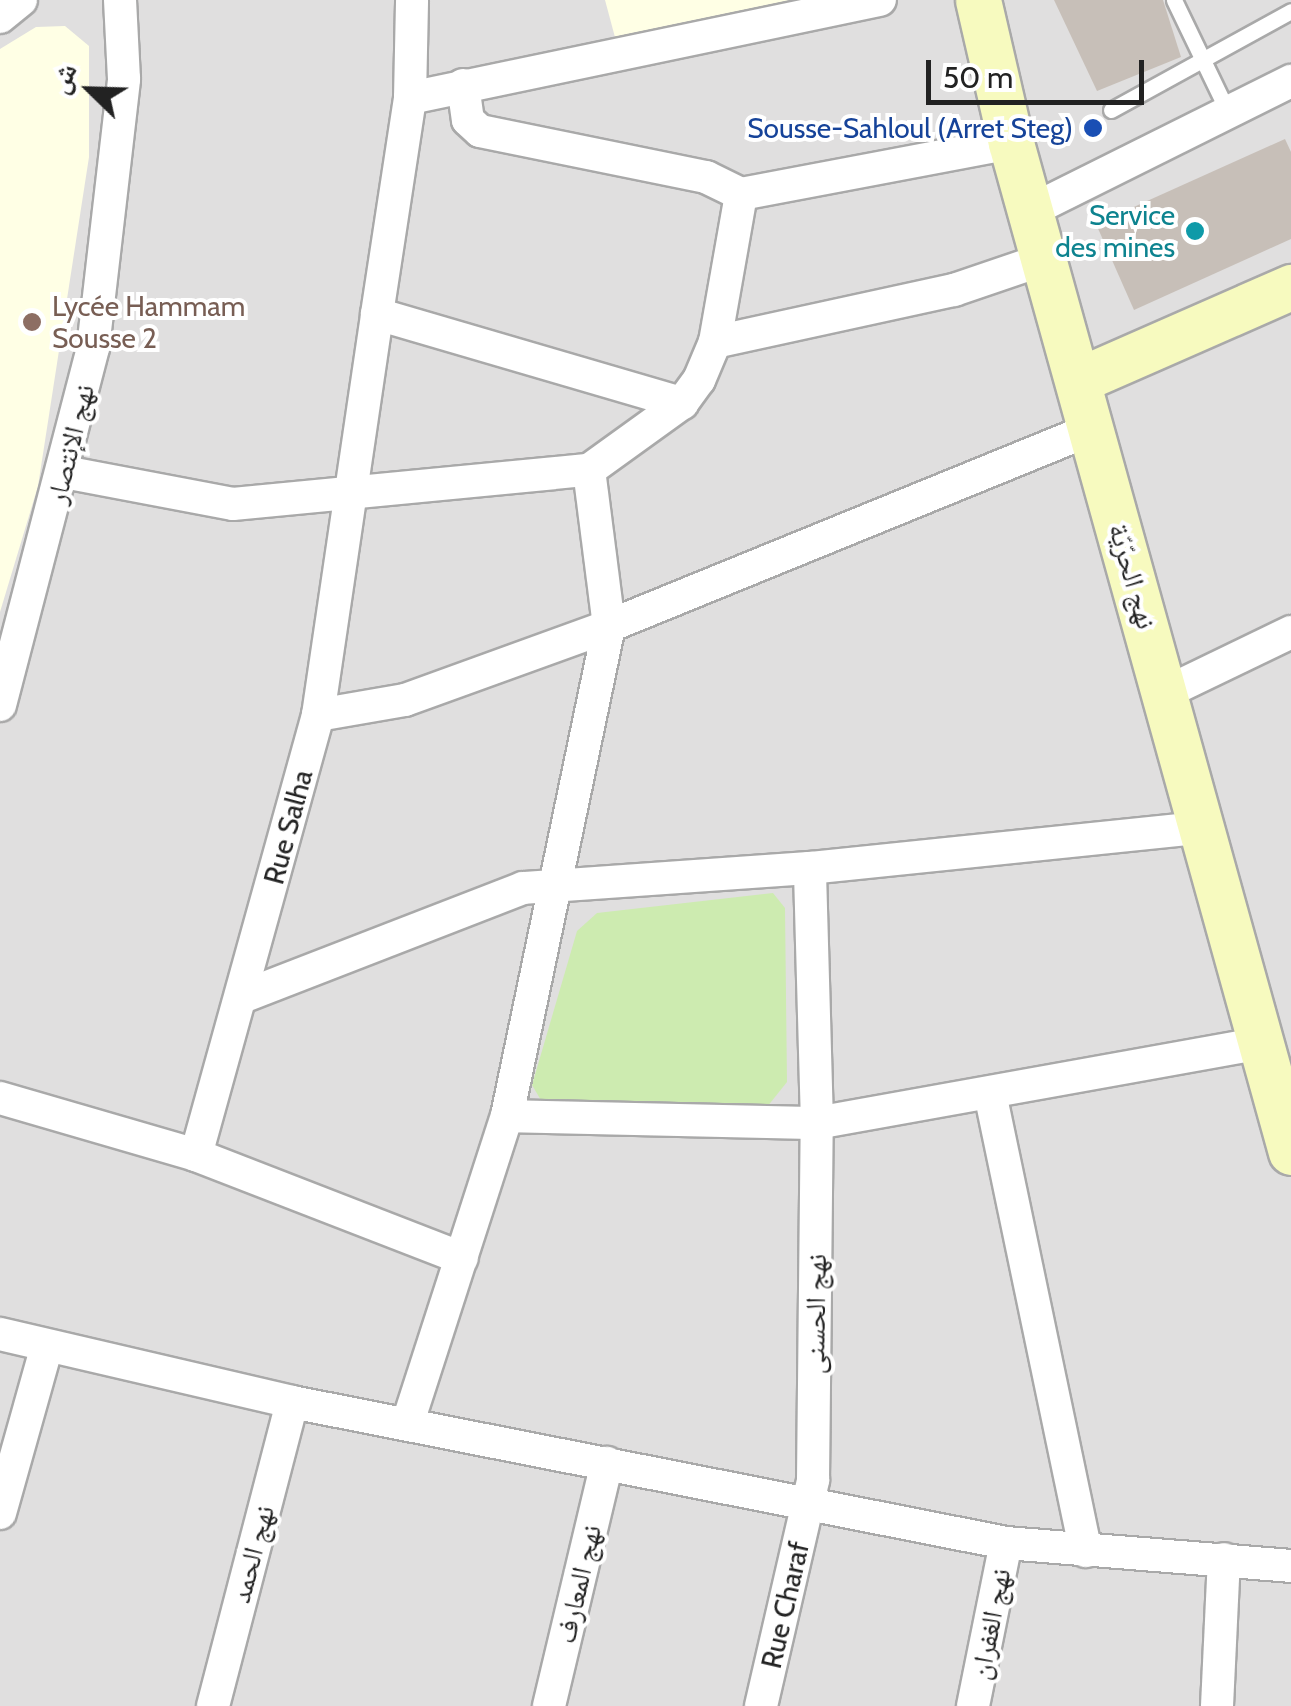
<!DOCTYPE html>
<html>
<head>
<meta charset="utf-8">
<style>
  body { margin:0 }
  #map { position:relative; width:1291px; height:1706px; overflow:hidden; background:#f2efe9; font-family:Cabin,"Noto Naskh Arabic",sans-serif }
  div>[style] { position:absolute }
  .residential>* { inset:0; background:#e0dfdf }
  .education>* { inset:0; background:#ffffe5 }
  .grass>* { inset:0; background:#cdebb0 }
  .building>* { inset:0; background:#c7bfb8 }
  .roads { filter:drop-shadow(2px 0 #a9a9a9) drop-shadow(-2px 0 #a9a9a9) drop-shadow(0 2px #a9a9a9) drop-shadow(0 -2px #a9a9a9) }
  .lane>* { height:15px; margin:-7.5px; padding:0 7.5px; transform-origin:7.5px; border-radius:7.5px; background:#fff }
  .street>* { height:32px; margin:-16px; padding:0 16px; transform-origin:16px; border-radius:16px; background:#fff }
  .secondary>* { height:45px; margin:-22.5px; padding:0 22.5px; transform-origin:22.5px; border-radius:22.5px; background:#f7fabf }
  .dots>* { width:28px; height:28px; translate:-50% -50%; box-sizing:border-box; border:5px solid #fff; border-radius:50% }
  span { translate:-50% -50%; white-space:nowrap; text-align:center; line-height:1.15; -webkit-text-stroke:8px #fff; paint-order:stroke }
  .transit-label { font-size:28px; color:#164399 }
  .right { translate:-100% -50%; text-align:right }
  .culture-label { font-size:28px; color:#0d838f }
  .education-label { font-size:28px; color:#785e54 }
  .left { translate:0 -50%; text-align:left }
  .street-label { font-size:28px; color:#222 }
  .north { position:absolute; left:40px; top:40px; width:100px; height:100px; -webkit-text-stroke:8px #fff; paint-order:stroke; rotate:293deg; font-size:28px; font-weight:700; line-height:40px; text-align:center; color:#222 }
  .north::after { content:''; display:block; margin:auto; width:35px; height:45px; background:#222; clip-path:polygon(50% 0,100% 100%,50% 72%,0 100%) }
  .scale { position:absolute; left:926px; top:60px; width:218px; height:45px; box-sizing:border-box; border:5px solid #222; border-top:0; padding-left:12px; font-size:30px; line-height:35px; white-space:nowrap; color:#222; -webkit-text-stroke:8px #fff; paint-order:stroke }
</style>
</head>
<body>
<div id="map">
  <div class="residential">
    <div style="clip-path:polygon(0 0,1291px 0,1291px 1706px,0 1706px)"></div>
  </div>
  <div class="education">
    <div style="clip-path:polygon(605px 0,816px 0,616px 41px)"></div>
    <div style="clip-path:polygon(65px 26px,89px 46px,89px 157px,38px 486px,0 612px,0 49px,36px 27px)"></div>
  </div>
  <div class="grass">
    <div style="clip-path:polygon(773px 893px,785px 908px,787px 1082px,767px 1107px,542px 1102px,532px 1085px,577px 931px,597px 913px)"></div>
  </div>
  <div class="building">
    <div style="clip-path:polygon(1054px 0,1163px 0,1181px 57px,1097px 91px)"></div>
    <div style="clip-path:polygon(1285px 139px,1291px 152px,1291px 239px,1134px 310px,1096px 224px)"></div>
  </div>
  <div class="roads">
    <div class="lane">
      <div style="left:1174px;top:0;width:124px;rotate:64.3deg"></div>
      <div style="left:1111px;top:110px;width:205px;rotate:-28.8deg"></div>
    </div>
    <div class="street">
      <div style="left:0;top:17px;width:27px;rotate:-39deg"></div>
      <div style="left:463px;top:85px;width:35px;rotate:82deg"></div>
      <div style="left:468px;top:120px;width:16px;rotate:43deg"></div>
      <div style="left:480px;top:131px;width:231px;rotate:11.5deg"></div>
      <div style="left:706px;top:177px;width:39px;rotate:26deg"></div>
      <div style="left:741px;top:194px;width:275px;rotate:-10.7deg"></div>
      <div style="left:410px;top:98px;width:480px;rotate:-11.8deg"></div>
      <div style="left:1030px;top:211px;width:292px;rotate:-26.5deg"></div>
      <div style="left:377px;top:314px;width:219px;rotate:-81.3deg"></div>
      <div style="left:410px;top:98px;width:98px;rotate:-88.8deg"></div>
      <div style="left:715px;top:342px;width:245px;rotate:-12.3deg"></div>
      <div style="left:954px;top:290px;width:96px;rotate:-18.8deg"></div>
      <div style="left:64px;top:472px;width:172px;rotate:10.7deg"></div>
      <div style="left:233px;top:504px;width:358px;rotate:-5.5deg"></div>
      <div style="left:589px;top:470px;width:115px;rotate:-35.8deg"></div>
      <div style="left:682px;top:403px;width:29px;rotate:-54deg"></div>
      <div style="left:699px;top:380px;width:41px;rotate:-67.2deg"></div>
      <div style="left:715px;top:342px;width:150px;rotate:-80deg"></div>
      <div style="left:1167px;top:692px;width:138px;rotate:-25.8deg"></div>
      <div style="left:0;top:705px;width:369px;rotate:-75.4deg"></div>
      <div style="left:93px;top:348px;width:271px;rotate:-83.4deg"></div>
      <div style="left:124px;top:79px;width:79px;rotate:-92.9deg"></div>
      <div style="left:318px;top:715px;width:88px;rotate:-9.8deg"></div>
      <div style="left:405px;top:700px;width:217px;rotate:-19.9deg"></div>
      <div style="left:609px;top:626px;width:522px;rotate:-22.19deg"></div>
      <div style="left:242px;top:997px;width:301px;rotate:-21.2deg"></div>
      <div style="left:523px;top:888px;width:288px;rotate:-4deg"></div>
      <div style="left:810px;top:868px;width:392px;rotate:-5.9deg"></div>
      <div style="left:990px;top:1093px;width:468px;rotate:78.2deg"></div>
      <div style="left:0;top:1098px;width:204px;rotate:16.2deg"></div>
      <div style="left:196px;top:1155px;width:285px;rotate:21.2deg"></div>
      <div style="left:507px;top:1116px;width:310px;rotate:1.3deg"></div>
      <div style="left:817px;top:1123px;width:453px;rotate:-10.2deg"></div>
      <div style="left:196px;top:1155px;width:457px;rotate:-74.5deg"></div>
      <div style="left:318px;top:715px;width:405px;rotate:-81.6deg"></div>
      <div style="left:377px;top:314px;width:318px;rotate:16.3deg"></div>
      <div style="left:0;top:1334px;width:300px;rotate:13.1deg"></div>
      <div style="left:292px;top:1402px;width:728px;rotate:11.17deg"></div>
      <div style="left:1006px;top:1543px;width:286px;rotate:4.6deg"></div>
      <div style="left:408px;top:1422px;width:322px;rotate:-72.1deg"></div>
      <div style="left:507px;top:1116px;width:501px;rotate:-78.24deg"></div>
      <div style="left:609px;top:626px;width:157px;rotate:-97.3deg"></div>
      <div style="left:0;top:1513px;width:170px;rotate:-74.3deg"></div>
      <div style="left:213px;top:1706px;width:314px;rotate:-75.4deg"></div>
      <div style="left:549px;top:1706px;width:250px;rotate:-76.6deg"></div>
      <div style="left:761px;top:1706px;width:232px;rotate:-77deg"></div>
      <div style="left:813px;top:1480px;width:357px;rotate:-89.4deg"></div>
      <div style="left:817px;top:1123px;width:255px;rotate:-91.6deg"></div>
      <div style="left:973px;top:1706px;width:166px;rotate:-78.6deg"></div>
      <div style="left:1217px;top:1706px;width:147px;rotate:-87.3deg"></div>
    </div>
    <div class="secondary">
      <div style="left:978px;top:0;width:147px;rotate:77deg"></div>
      <div style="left:1011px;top:143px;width:1047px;rotate:74.49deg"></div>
      <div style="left:1079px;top:380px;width:232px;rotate:-23.7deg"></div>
    </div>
  </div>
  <div class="dots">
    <div style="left:1093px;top:128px;background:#1a4fb4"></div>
    <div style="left:1195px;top:231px;background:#0f9aa8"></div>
    <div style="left:32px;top:322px;background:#8d6e63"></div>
  </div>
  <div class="transit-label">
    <span class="right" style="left:1073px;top:128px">Sousse-Sahloul (Arret Steg)</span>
  </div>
  <div class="culture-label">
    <span class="right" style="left:1175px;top:231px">Service<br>des mines</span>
  </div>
  <div class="education-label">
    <span class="left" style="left:52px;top:322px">Lycée Hammam<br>Sousse 2</span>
  </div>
  <div class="street-label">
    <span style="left:70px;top:444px;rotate:-76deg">نهج الإنتصار</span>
    <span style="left:1133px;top:576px;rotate:74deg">نهج الحرّيّة</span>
    <span style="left:288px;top:827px;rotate:-75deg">Rue Salha</span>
    <span style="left:815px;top:1314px;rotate:-89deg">نهج الحسنى</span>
    <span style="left:252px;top:1554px;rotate:-75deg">نهج الحمد</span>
    <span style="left:578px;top:1584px;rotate:-77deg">نهج المعارف</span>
    <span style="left:785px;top:1605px;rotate:-77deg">Rue Charaf</span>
    <span style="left:990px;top:1624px;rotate:-79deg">نهج الغفران</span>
  </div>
  <div class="north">ش</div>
  <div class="scale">50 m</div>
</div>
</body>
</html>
